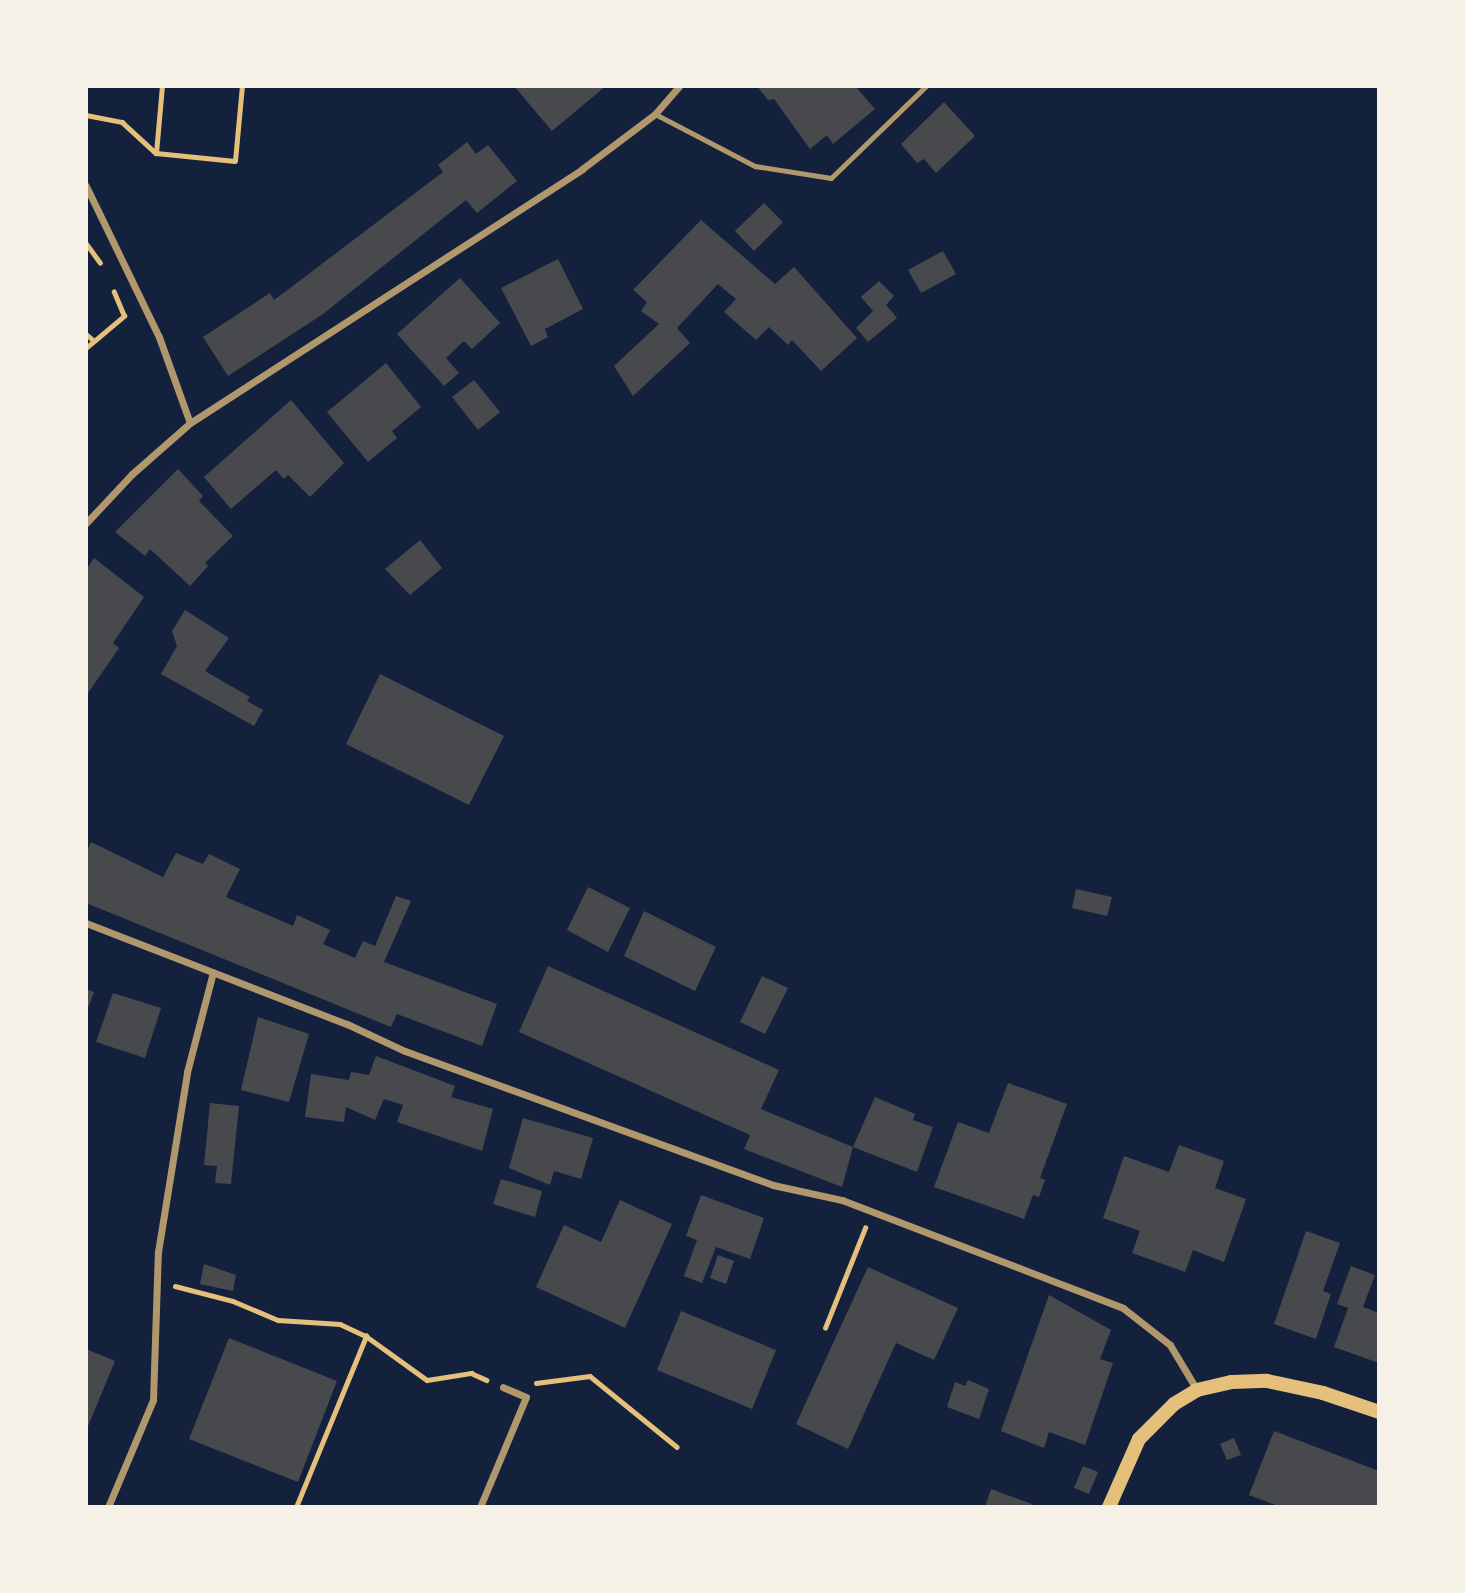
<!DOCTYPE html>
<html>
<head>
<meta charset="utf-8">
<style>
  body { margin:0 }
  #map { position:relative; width:1465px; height:1593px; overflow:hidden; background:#14213d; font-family:Bitter,serif }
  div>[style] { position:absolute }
  .building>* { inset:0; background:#48494c }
  .path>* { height:4.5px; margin:-2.25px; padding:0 2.25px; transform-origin:2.25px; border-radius:2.25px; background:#e5c07b }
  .service>* { height:5px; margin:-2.5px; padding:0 2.5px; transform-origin:2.5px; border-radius:2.5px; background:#b1986c }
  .minor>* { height:7px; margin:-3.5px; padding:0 3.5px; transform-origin:3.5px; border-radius:3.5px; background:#b1986c }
  .secondary>* { height:14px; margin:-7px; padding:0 7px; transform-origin:7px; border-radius:7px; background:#e5c07b }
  span { translate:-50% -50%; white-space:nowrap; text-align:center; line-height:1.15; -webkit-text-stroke:5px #f6f1e7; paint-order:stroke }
  .frame { position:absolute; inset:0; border:88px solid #f6f1e7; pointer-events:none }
</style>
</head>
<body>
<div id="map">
  <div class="building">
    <div style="clip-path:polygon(514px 86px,606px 86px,552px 131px)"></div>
    <div style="clip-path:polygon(757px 86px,855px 86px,875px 109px,833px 144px,827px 135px,810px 149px,774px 99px,768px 100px)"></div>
    <div style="clip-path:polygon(944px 102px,975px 136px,936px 173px,924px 159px,917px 163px,901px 144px)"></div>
    <div style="clip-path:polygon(467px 142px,476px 154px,488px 145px,517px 181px,477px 213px,466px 200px,323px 314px,228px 376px,203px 337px,270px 293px,274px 300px,298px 282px,443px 172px,438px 165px)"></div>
    <div style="clip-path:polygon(764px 203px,783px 222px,754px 251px,735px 231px)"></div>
    <div style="clip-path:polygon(701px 220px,775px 284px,794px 267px,857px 338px,821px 371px,792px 340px,788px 345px,769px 327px,756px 340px,724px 312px,736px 299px,718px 284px,677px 328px,690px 343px,633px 396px,614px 366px,659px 324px,641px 311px,647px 302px,633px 290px)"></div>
    <div style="clip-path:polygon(943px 251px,956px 274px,921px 293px,908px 270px)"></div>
    <div style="clip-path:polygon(558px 259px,583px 309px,545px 329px,548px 337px,531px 346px,501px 288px)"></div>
    <div style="clip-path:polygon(460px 278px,500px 323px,472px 349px,464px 341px,446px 358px,459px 373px,444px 386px,397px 334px)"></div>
    <div style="clip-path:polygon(879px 281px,894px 296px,886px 305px,897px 318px,868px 342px,856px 328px,873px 311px,861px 297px)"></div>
    <div style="clip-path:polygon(386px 363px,421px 407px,392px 431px,397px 438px,368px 462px,327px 412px)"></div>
    <div style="clip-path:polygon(474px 380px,500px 412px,478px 430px,452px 397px)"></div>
    <div style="clip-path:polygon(291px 400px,344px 463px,310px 497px,288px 475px,284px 479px,276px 470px,231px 509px,204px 477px)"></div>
    <div style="clip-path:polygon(178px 469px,203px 496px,199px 501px,233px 536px,205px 563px,208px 566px,190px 586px,150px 549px,145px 556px,115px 532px)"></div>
    <div style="clip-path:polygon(420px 540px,442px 568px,410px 595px,385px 569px)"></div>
    <div style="clip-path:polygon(94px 558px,144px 597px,113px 643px,119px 648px,86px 696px,86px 570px)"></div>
    <div style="clip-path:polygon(185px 610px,229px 638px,205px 671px,250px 697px,247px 701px,263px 710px,254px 726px,161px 674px,177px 646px,172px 631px)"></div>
    <div style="clip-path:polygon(380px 674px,504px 736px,469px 805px,346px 744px)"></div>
    <div style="clip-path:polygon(91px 842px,163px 877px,176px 853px,203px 864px,209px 854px,240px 869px,226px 897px,293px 926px,297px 915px,330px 930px,323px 944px,355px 958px,363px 941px,375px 946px,396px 896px,411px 901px,384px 962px,497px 1004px,482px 1046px,397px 1014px,391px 1027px,86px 903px,86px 853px)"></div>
    <div style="clip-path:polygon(588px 887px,630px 908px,608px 952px,567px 930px)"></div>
    <div style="clip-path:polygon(1076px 889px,1112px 897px,1107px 916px,1072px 908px)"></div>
    <div style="clip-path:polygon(644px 911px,716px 947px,695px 991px,624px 956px)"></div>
    <div style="clip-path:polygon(548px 966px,779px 1070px,761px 1109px,853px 1147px,875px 1097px,915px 1114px,913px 1120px,933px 1127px,917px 1172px,853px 1147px,842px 1187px,744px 1149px,750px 1135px,519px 1032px)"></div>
    <div style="clip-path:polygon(762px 976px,788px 988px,765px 1034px,740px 1022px)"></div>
    <div style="clip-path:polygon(86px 989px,94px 992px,86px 1013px)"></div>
    <div style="clip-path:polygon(113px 993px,161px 1008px,145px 1058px,96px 1042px)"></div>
    <div style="clip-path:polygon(258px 1017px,309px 1034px,289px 1102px,241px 1090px)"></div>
    <div style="clip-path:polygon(376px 1056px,455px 1086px,451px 1097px,493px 1109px,482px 1151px,397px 1122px,403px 1105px,384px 1099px,375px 1120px,346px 1107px,344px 1122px,305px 1117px,311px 1074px,349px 1080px,351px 1072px,369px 1075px)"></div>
    <div style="clip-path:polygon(1008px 1083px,1067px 1104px,1040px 1178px,1045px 1180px,1039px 1197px,1033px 1195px,1024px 1219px,934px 1187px,958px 1122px,989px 1133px)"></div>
    <div style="clip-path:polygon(210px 1103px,239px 1106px,231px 1184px,215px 1183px,217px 1166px,204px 1165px)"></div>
    <div style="clip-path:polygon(523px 1118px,593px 1138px,581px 1179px,554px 1171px,550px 1185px,509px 1168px)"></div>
    <div style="clip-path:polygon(1179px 1145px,1224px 1161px,1215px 1188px,1246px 1199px,1224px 1262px,1193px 1250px,1185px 1272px,1132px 1253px,1140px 1231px,1103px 1218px,1124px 1156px,1169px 1172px)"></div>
    <div style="clip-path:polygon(501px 1179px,542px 1191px,535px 1217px,493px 1204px)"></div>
    <div style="clip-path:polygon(701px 1195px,764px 1218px,750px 1259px,716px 1247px,702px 1283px,684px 1276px,697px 1240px,686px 1236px)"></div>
    <div style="clip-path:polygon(620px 1200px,672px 1224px,625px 1328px,536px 1287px,564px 1225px,601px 1242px)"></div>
    <div style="clip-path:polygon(1306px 1231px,1340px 1243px,1323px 1291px,1331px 1294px,1316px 1339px,1274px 1324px)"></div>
    <div style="clip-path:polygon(718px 1255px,734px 1261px,726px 1284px,710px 1278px)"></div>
    <div style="clip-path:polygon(204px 1264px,236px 1275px,233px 1291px,200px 1284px)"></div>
    <div style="clip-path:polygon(1351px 1266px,1375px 1275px,1363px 1307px,1379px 1313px,1379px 1363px,1334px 1347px,1348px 1308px,1337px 1304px)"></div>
    <div style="clip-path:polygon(868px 1267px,958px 1308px,934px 1360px,896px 1343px,848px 1449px,796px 1424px)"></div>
    <div style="clip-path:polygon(1049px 1295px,1111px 1330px,1100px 1359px,1113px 1363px,1085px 1445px,1049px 1432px,1044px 1448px,1001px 1431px)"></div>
    <div style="clip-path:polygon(681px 1311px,776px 1350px,752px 1409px,657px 1370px)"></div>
    <div style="clip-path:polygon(229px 1338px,337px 1381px,298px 1482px,189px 1439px)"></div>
    <div style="clip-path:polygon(86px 1349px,115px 1361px,86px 1431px)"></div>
    <div style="clip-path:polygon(968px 1380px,989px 1389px,979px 1419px,947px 1407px,955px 1382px,965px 1386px)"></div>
    <div style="clip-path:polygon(1274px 1431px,1379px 1471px,1379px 1507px,1281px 1507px,1249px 1495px)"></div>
    <div style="clip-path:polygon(1234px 1438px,1241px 1455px,1227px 1460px,1220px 1444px)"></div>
    <div style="clip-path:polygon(1083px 1466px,1098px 1472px,1089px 1494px,1074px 1488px)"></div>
    <div style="clip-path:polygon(991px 1489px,1032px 1504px,1031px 1507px,985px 1507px)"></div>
  </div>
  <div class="path">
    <div style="left:86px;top:115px;width:37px;rotate:11deg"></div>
    <div style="left:122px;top:122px;width:46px;rotate:42.4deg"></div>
    <div style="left:156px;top:153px;width:79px;rotate:5.8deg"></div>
    <div style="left:235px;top:161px;width:75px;rotate:-84.7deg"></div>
    <div style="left:156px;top:153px;width:67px;rotate:-84.9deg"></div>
    <div style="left:86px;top:243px;width:24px;rotate:54deg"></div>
    <div style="left:86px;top:334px;width:8px;rotate:40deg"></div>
    <div style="left:86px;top:348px;width:50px;rotate:-40.1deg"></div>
    <div style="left:124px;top:316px;width:26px;rotate:-113deg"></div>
    <div style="left:175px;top:1286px;width:60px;rotate:14.5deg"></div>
    <div style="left:233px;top:1301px;width:49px;rotate:22.9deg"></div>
    <div style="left:278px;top:1320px;width:62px;rotate:3.7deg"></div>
    <div style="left:340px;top:1324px;width:29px;rotate:25deg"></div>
    <div style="left:366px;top:1336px;width:75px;rotate:35.8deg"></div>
    <div style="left:427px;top:1380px;width:45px;rotate:-9deg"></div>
    <div style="left:471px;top:1373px;width:17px;rotate:24deg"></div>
    <div style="left:825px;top:1328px;width:108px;rotate:-68.2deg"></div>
    <div style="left:536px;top:1383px;width:54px;rotate:-7.4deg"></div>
    <div style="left:590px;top:1376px;width:112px;rotate:39.2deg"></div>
    <div style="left:296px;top:1507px;width:185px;rotate:-67.7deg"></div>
  </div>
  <div class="service">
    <div style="left:655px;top:114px;width:113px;rotate:27.5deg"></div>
    <div style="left:755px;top:166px;width:77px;rotate:9deg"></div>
    <div style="left:831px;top:178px;width:132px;rotate:-44.1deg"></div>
  </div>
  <div class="minor">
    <div style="left:86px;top:186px;width:168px;rotate:64.2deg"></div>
    <div style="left:159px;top:337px;width:91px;rotate:70.2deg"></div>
    <div style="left:86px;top:523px;width:67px;rotate:-46.8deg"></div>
    <div style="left:132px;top:474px;width:77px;rotate:-41.3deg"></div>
    <div style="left:190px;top:423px;width:467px;rotate:-32.9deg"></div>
    <div style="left:582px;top:169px;width:91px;rotate:-37deg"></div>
    <div style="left:655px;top:114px;width:37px;rotate:-49deg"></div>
    <div style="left:86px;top:923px;width:280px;rotate:21.2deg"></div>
    <div style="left:347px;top:1024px;width:64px;rotate:25deg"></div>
    <div style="left:405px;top:1051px;width:392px;rotate:20deg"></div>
    <div style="left:773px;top:1185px;width:71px;rotate:12.3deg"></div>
    <div style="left:842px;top:1200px;width:301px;rotate:21deg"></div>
    <div style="left:1123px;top:1308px;width:60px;rotate:38.2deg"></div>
    <div style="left:1170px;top:1345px;width:52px;rotate:59deg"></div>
    <div style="left:108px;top:1507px;width:116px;rotate:-67.2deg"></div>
    <div style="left:153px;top:1400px;width:148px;rotate:-88.1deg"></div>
    <div style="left:158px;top:1252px;width:182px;rotate:-80.8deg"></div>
    <div style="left:187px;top:1072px;width:103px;rotate:-75.4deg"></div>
    <div style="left:480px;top:1507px;width:119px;rotate:-67.3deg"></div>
    <div style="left:526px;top:1397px;width:25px;rotate:-157deg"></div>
  </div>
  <div class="secondary">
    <div style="left:1109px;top:1507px;width:74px;rotate:-66.2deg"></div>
    <div style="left:1139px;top:1439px;width:49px;rotate:-45deg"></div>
    <div style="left:1174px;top:1404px;width:27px;rotate:-31deg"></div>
    <div style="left:1197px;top:1390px;width:36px;rotate:-13deg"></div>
    <div style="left:1232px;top:1382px;width:35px;rotate:-2deg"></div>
    <div style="left:1267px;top:1381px;width:57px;rotate:12.1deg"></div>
    <div style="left:1323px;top:1393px;width:59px;rotate:18.7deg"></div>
  </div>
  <div class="frame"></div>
</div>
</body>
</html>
